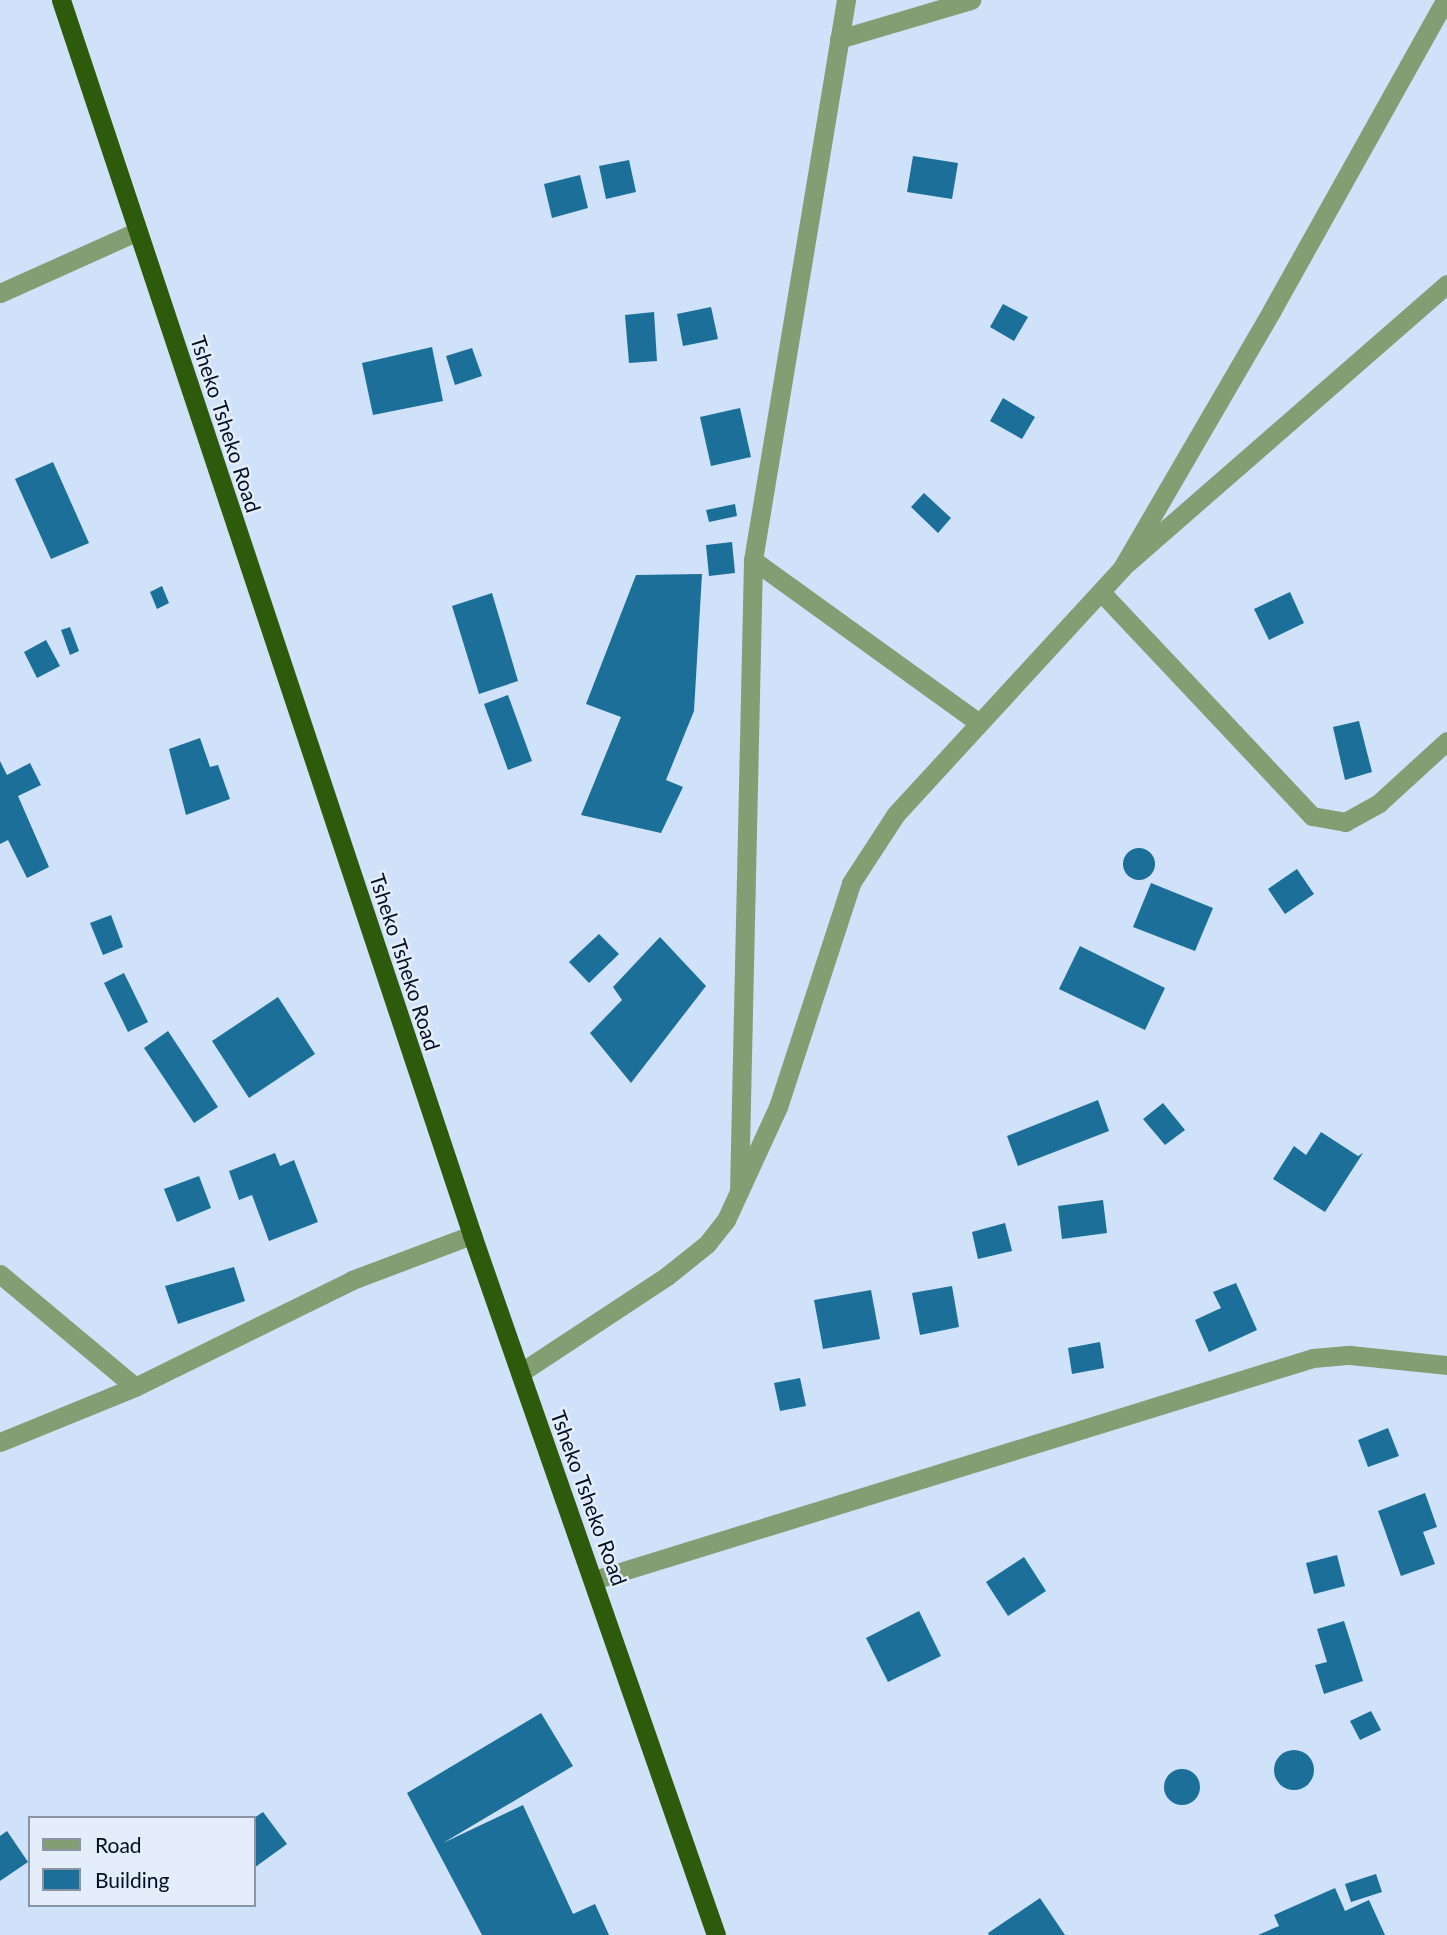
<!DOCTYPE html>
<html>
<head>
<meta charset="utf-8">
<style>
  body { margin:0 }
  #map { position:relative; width:1447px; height:1935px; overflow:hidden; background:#cfe2fa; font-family:Lato,sans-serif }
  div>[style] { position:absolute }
  .building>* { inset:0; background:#1c6f98 }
  .round { border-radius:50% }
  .minor>* { height:19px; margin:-9.5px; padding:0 9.5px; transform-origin:9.5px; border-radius:9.5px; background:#819f73 }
  .tertiary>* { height:19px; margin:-9.5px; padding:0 9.5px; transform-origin:9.5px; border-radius:9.5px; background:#819f73 }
  .trunk>* { height:19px; margin:-9.5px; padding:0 9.5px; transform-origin:9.5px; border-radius:9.5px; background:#2d5a0b }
  span { translate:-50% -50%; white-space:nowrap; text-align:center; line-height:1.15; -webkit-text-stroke:5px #e4eefa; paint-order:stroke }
  .street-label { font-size:21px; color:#010e23 }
  .legend { position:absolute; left:28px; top:1816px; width:228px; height:91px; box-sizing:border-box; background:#e4eefa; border:2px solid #8994a4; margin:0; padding:9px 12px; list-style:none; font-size:21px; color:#010e23 }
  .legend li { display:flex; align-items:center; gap:14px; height:35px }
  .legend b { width:35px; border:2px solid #8994a4 }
</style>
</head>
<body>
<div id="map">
  <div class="building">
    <div style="clip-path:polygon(913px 156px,958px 163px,952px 199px,907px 192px)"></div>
    <div style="clip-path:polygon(629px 160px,636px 192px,606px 199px,599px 166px)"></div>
    <div style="clip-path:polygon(580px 175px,588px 208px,552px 218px,544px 184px)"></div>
    <div style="clip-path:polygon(1003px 304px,1028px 317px,1014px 341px,990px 327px)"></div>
    <div style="clip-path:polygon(711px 307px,718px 339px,683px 346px,677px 314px)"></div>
    <div style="clip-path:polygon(654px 312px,657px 361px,629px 363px,625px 315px)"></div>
    <div style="clip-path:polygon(432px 347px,443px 401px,373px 415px,362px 363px)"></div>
    <div style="clip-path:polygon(472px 348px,482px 376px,455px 385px,446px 356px)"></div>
    <div style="clip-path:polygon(1003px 398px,1035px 417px,1022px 439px,990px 421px)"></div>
    <div style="clip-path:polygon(740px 408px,751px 457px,711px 466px,700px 417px)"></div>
    <div style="clip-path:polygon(53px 462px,89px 543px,51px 559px,15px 479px)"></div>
    <div style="clip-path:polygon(924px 493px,951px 518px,938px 533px,911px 507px)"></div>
    <div style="clip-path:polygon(735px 504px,737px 516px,709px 522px,706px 510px)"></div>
    <div style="clip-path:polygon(732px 542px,735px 573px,709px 576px,706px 545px)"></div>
    <div style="clip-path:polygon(702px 574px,694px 711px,666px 780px,683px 787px,661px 833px,581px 815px,621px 717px,586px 704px,636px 575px)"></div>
    <div style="clip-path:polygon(162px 586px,169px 603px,157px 609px,150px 592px)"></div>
    <div style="clip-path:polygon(1290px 592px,1304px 623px,1269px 640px,1254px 609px)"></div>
    <div style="clip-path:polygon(492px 593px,518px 681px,479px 694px,452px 606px)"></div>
    <div style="clip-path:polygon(70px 627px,79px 651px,70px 655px,61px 630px)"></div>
    <div style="clip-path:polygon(46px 640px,60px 666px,37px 678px,24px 652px)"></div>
    <div style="clip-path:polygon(508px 695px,532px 761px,508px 770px,484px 704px)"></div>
    <div style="clip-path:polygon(1359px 721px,1372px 772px,1345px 780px,1333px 727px)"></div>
    <div style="clip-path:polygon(200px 738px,210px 767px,218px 765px,230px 799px,186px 815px,169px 749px)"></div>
    <div style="clip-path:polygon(0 761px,7px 775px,30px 763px,41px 785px,18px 796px,49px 867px,27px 878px,8px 840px,0 844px)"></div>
    <div class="round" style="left:1123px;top:848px;width:32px;height:32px"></div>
    <div style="clip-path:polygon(1297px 869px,1314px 894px,1285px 914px,1268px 889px)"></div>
    <div style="clip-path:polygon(1151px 883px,1213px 908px,1195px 951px,1133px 927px)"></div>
    <div style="clip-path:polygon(111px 915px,123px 947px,103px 955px,90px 923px)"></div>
    <div style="clip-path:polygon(599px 934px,619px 954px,589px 983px,569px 962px)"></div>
    <div style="clip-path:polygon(660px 937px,706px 986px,631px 1083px,590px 1033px,622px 1000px,613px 987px)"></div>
    <div style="clip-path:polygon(1080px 946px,1165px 988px,1145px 1030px,1059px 989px)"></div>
    <div style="clip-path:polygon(124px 973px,148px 1022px,128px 1032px,104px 983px)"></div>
    <div style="clip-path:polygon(278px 997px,315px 1054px,249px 1098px,212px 1041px)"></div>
    <div style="clip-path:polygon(168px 1031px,218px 1107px,194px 1123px,144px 1048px)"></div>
    <div style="clip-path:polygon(1098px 1100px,1109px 1131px,1018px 1166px,1007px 1136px)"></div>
    <div style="clip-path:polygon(1163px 1103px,1185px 1130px,1165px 1145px,1143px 1119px)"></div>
    <div style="clip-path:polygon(1321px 1132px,1358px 1156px,1363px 1153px,1325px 1212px,1273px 1179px,1294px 1146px,1306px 1155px)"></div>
    <div style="clip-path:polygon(275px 1153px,280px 1166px,294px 1160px,318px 1222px,269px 1241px,252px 1195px,239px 1200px,229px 1171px)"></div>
    <div style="clip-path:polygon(199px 1176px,211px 1208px,177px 1222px,164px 1189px)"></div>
    <div style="clip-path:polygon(1103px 1200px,1107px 1233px,1062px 1239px,1058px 1206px)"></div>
    <div style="clip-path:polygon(1005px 1223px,1012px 1251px,978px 1259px,972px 1232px)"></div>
    <div style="clip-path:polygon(234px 1267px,245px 1301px,178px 1324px,165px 1286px)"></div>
    <div style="clip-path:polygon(1236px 1283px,1257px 1330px,1209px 1352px,1195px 1320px,1221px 1308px,1213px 1292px)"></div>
    <div style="clip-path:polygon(952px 1286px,959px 1327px,920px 1335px,912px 1293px)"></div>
    <div style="clip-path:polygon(871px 1290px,880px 1339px,823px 1349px,814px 1300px)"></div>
    <div style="clip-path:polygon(1100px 1342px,1104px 1368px,1072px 1374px,1068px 1348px)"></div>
    <div style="clip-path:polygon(800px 1378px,806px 1406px,780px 1411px,774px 1383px)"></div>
    <div style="clip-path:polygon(1388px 1428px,1399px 1456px,1368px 1467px,1358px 1440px)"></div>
    <div style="clip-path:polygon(1425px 1493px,1437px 1527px,1423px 1532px,1435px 1564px,1401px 1576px,1378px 1511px)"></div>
    <div style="clip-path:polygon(1337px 1555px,1345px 1586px,1314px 1594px,1306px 1563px)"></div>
    <div style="clip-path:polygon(1024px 1557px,1046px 1591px,1008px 1616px,986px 1582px)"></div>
    <div style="clip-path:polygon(919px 1611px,941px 1656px,888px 1682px,866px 1638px)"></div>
    <div style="clip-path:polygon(1344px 1621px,1363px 1681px,1324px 1694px,1315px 1665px,1327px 1662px,1317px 1629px)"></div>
    <div style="clip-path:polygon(1371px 1711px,1381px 1730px,1360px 1740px,1350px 1721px)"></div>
    <div style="clip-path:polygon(541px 1713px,573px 1766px,443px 1843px,523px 1805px,573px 1914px,595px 1904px,609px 1935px,482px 1935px,407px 1793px)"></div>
    <div class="round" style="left:1274px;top:1750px;width:40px;height:40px"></div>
    <div class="round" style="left:1164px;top:1769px;width:36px;height:36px"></div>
    <div style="clip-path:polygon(263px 1812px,287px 1844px,254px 1868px,254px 1818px)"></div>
    <div style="clip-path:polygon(7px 1831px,28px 1862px,0 1881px,0 1836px)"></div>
    <div style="clip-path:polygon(1376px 1874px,1382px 1892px,1351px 1902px,1345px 1884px)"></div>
    <div style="clip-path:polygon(1335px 1888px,1345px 1911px,1369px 1900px,1385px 1935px,1258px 1935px,1279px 1926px,1274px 1915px)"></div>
    <div style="clip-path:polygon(1040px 1898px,1065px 1935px,989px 1935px,988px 1933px)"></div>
  </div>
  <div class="minor">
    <div style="left:839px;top:39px;width:138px;rotate:-16.5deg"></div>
    <div style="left:0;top:293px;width:151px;rotate:-24.2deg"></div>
    <div style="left:753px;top:560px;width:277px;rotate:35.8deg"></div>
    <div style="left:1126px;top:564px;width:426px;rotate:-41.1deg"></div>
    <div style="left:1101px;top:592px;width:308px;rotate:46.7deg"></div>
    <div style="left:1312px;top:816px;width:34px;rotate:10deg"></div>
    <div style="left:1345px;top:822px;width:39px;rotate:-29deg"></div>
    <div style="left:1379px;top:803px;width:92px;rotate:-42.4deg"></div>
    <div style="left:739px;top:1192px;width:632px;rotate:-88.73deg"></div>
    <div style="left:753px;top:560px;width:568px;rotate:-80.57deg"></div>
    <div style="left:0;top:1274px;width:176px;rotate:39.9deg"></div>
    <div style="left:0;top:1442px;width:146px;rotate:-22.2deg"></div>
    <div style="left:135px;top:1387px;width:242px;rotate:-26.2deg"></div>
    <div style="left:352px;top:1280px;width:128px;rotate:-20.6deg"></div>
    <div style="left:594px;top:1580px;width:752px;rotate:-17.16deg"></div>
    <div style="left:1313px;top:1358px;width:37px;rotate:-5deg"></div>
    <div style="left:1350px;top:1355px;width:98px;rotate:5.9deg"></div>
  </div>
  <div class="tertiary">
    <div style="left:520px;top:1373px;width:176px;rotate:-33.4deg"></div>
    <div style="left:667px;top:1276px;width:51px;rotate:-38.7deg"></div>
    <div style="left:707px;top:1244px;width:31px;rotate:-52deg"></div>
    <div style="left:726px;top:1220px;width:124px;rotate:-65.3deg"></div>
    <div style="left:778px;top:1107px;width:236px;rotate:-71.9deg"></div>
    <div style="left:851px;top:883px;width:82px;rotate:-56.9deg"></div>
    <div style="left:896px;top:814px;width:334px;rotate:-47.4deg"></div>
    <div style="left:1122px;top:568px;width:298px;rotate:-59.8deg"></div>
    <div style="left:1272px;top:310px;width:355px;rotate:-60.8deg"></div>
  </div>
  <div class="trunk">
    <div style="left:61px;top:0;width:1302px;rotate:71.59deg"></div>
    <div style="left:472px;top:1235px;width:741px;rotate:70.78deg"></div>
  </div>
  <div class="street-label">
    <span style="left:226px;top:424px;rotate:72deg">Tsheko Tsheko Road</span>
    <span style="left:405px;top:962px;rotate:72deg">Tsheko Tsheko Road</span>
    <span style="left:589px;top:1498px;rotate:70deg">Tsheko Tsheko Road</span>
  </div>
  <ul class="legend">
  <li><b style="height:9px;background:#819f73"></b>Road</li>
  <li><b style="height:19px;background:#1c6f98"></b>Building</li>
  </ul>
</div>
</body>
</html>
